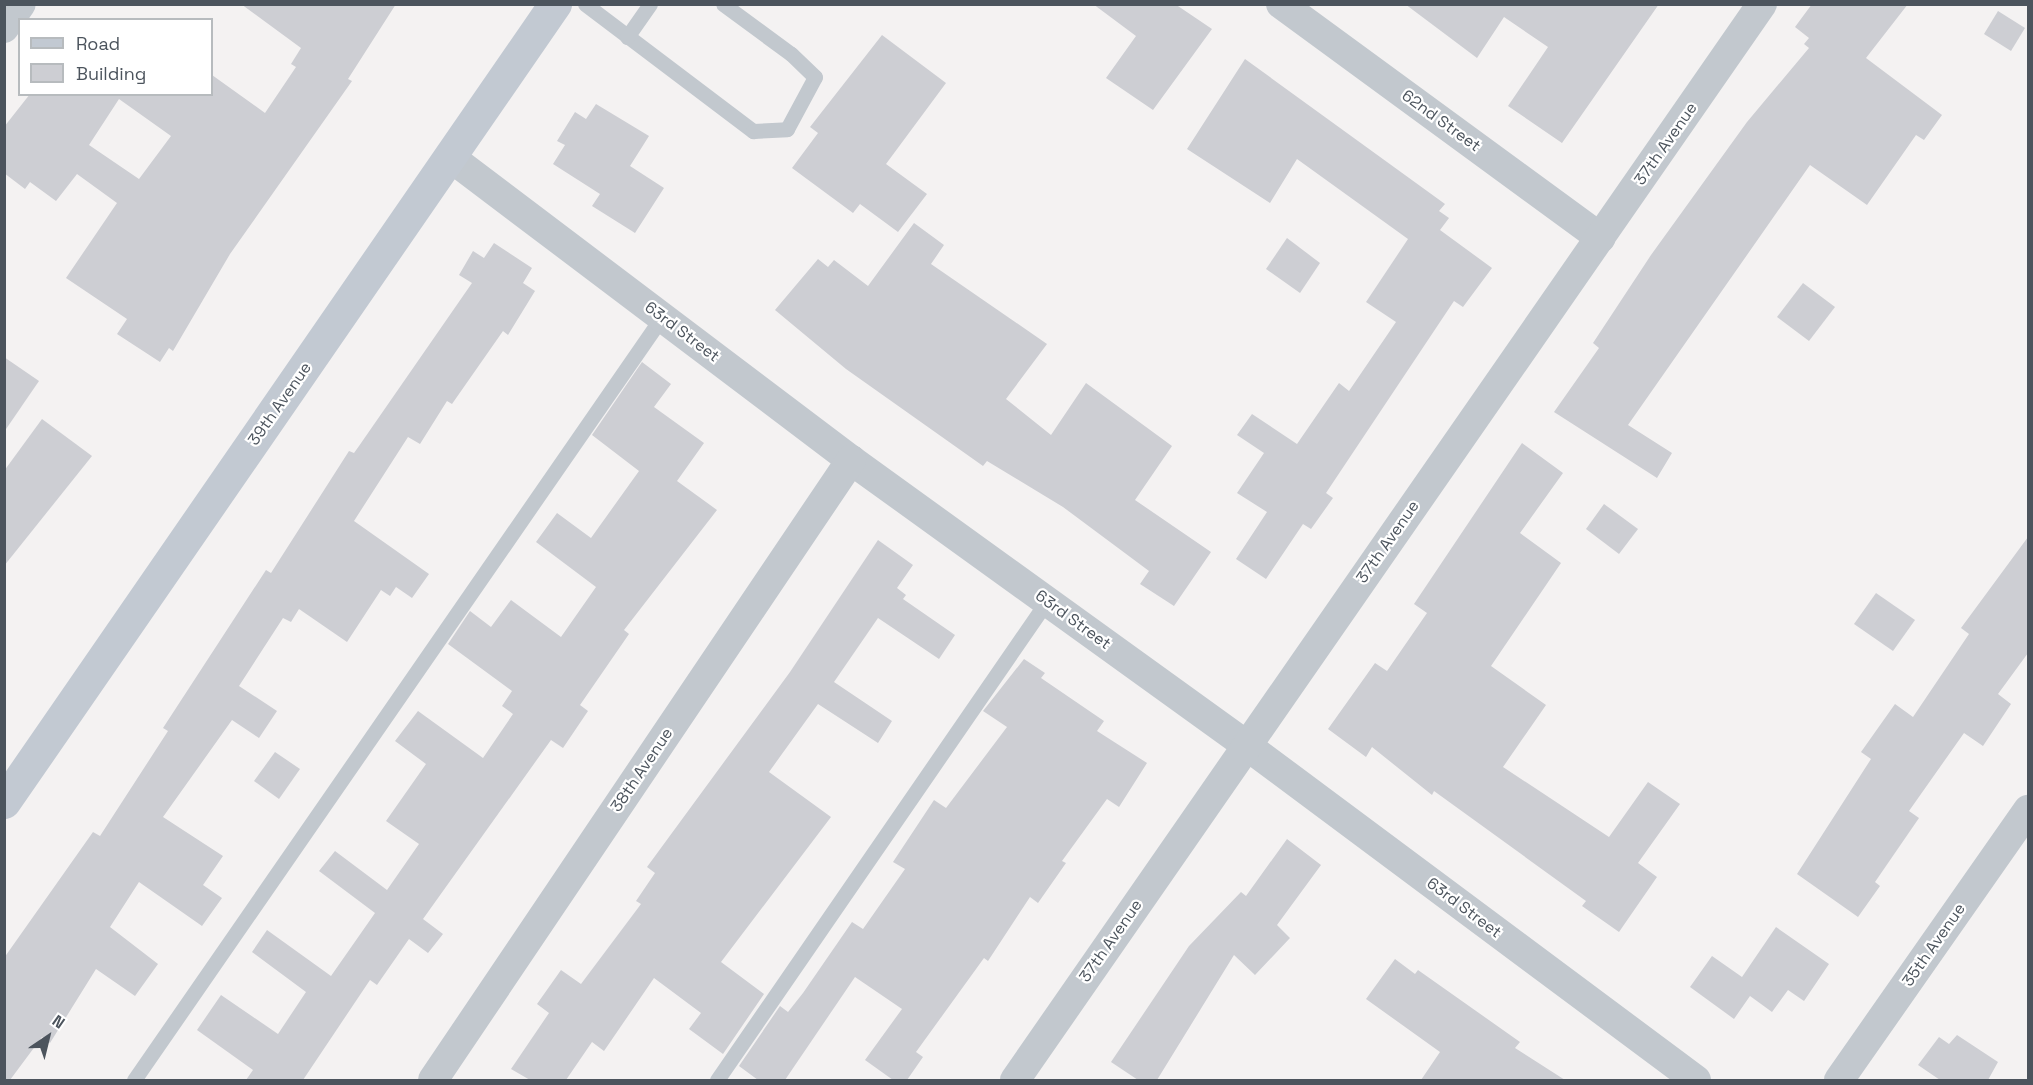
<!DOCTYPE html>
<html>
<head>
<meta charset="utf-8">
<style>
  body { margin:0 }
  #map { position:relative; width:2033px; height:1085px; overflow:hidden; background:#f4f2f2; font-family:"Space Grotesk",sans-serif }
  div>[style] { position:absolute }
  .building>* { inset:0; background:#cdced3 }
  .service>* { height:15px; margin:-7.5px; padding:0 7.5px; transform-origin:7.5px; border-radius:7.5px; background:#c2c8ce }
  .minor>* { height:30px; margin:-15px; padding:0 15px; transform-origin:15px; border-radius:15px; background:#c2c8ce }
  .secondary>* { height:33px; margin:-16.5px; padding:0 16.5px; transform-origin:16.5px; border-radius:16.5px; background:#c2c9d2 }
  span { translate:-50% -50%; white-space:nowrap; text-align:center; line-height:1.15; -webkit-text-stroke:4.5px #fff; paint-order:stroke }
  .street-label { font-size:16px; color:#4c545d }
  .frame { position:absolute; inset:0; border:6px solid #4c545d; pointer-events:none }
  .legend { position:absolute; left:18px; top:18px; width:195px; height:78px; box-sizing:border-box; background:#fff; border:2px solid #b7bbbe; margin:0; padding:8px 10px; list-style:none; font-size:18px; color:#4c545d }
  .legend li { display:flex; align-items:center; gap:12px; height:30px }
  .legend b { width:30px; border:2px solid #b7bbbe }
  .north { position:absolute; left:18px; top:1007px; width:60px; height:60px; -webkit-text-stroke:4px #fff; paint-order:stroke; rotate:35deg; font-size:16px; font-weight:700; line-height:24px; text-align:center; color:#4c545d }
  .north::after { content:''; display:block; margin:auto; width:21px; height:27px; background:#4c545d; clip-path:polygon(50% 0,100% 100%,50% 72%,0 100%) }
</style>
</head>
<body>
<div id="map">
  <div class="building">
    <div style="clip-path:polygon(evenodd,241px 4px,396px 4px,348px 79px,352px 81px,230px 254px,173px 351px,169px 348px,160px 362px,117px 334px,127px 319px,66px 278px,117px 203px,77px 174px,56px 201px,30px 182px,25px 189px,4px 173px,4px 127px,30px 94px,212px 94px,212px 75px,265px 113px,296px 67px,291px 64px,301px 48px,241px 4px,119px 99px,171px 136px,139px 179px,89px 145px,119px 99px)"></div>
    <div style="clip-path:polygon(1093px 4px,1175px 4px,1212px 29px,1153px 110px,1106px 78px,1136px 36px)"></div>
    <div style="clip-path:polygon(1405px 4px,1659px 4px,1562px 143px,1508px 106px,1548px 47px,1504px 17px,1477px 58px)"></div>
    <div style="clip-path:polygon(1812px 4px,1908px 4px,1866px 58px,1942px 115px,1924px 140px,1916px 135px,1867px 205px,1810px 165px,1628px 425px,1672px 453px,1657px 478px,1554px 412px,1599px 348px,1593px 343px,1651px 255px,1747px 122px,1809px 48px,1804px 44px,1809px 38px,1795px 27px)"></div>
    <div style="clip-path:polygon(1998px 11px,2025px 28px,2011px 51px,1984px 34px)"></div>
    <div style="clip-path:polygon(882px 35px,946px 83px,886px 164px,927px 194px,898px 232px,860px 204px,853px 213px,792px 168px,818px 133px,810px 127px)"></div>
    <div style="clip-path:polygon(1245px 59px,1445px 204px,1439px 211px,1449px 218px,1440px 230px,1492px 268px,1463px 307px,1454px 301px,1326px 493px,1333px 498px,1311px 529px,1303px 524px,1266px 579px,1236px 559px,1267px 512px,1237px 493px,1264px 453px,1237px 435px,1252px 414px,1297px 444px,1339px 383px,1349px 391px,1396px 322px,1366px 302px,1408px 239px,1297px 159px,1270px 203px,1187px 149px)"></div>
    <div style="clip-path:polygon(596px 104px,649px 136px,630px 166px,664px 188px,635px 233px,592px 206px,600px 194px,553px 164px,565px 145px,557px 141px,575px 112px,586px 119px)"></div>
    <div style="clip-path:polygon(914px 223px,944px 245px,931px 264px,1047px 344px,1006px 399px,1051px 435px,1086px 383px,1172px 446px,1135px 500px,1211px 552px,1174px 606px,1140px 584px,1149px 571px,1063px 507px,987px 461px,983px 466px,846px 369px,775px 310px,818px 259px,828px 267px,834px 260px,868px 286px)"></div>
    <div style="clip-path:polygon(1287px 238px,1320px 263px,1300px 293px,1266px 269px)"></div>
    <div style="clip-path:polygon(494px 243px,532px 268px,523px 283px,535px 291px,508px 335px,503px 331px,452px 404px,447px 401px,420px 444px,408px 437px,354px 521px,429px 574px,412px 598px,396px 587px,390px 596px,381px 590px,347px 642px,299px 609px,291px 622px,283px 618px,239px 686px,277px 711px,259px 738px,232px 720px,163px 817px,223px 856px,203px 885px,222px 898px,202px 926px,139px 882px,110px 927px,158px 964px,135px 996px,96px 969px,50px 1043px,42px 1037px,10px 1080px,4px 1080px,4px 958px,93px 832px,100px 836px,168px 731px,163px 728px,266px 570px,271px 573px,349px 451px,354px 453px,359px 446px,472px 283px,459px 275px,473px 251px,484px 258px)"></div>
    <div style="clip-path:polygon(1803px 283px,1835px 307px,1809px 341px,1777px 317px)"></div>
    <div style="clip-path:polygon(4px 357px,39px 381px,4px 432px)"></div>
    <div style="clip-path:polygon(642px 362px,671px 384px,654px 407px,704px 443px,677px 481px,717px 510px,624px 630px,629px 634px,580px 705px,588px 711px,563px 748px,551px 740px,423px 919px,443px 934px,428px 953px,409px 939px,377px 985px,370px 980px,303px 1080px,246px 1080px,253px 1070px,197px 1030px,221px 995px,278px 1034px,306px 992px,252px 952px,267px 930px,331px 976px,375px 913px,319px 871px,335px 851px,387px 890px,419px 844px,386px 821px,426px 764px,395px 741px,418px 711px,483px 758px,513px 714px,502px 706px,512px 691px,448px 644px,470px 611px,491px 627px,511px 600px,561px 637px,596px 587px,536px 542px,557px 513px,591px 538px,639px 471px,592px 435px)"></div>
    <div style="clip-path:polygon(42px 419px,92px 456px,4px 566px,4px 471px)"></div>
    <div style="clip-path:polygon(1522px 443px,1563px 473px,1520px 533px,1561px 563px,1491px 666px,1546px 705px,1503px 767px,1609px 837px,1648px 782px,1680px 804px,1638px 863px,1657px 877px,1619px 932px,1582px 906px,1586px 901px,1434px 791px,1432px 795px,1372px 747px,1366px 757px,1328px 729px,1375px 663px,1387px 671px,1427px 613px,1414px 604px)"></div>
    <div style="clip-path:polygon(1604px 504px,1638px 529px,1619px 554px,1586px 529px)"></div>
    <div style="clip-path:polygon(2028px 537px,2028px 653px,1998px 694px,2011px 704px,1983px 746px,1964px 733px,1909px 811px,1919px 818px,1875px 882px,1880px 886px,1858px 917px,1797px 874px,1871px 759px,1861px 752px,1895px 704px,1913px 717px,1969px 634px,1961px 628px)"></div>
    <div style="clip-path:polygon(878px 540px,913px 565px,897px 588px,906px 595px,903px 599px,955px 635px,939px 659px,878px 618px,834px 682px,892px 721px,878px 743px,818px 704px,769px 772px,831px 817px,721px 962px,764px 994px,723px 1054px,689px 1029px,701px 1013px,654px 978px,604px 1051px,592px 1042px,566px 1080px,530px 1080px,511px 1069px,549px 1013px,537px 1004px,561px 970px,581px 984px,641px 904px,636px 901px,655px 873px,647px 867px,790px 672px)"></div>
    <div style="clip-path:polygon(1876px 593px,1915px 620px,1893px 651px,1854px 624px)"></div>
    <div style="clip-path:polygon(1024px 659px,1045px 673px,1041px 678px,1104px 721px,1097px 731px,1147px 763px,1119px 807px,1107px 799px,1062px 861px,1066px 863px,1038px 903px,1030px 897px,988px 961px,984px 958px,916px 1052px,923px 1057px,907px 1080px,893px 1080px,865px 1060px,902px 1009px,855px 977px,785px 1080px,758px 1080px,739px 1066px,780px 1006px,788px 1012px,803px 993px,852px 922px,863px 929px,905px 869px,893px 862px,934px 800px,946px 808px,1007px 727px,983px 711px)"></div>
    <div style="clip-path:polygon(275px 752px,300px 769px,279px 799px,254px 781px)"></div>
    <div style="clip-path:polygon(1287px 839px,1321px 865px,1277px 925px,1290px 938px,1255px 975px,1234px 955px,1157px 1080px,1138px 1080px,1111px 1062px,1189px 946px,1241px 892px,1246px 896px)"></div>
    <div style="clip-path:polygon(1776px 927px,1829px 964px,1804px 1001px,1788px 990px,1772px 1012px,1750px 996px,1734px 1019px,1690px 987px,1712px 956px,1742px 977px)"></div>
    <div style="clip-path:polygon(1395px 959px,1415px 974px,1418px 970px,1520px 1042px,1515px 1048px,1565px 1080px,1421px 1080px,1440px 1052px,1366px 999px)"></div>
    <div style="clip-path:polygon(1957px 1035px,1998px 1062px,1988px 1080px,1940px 1080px,1918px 1065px,1939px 1037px,1949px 1044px)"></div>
  </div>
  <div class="service">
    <div style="left:585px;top:4px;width:211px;rotate:37.1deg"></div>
    <div style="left:753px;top:131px;width:34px;rotate:-3deg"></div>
    <div style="left:787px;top:129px;width:59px;rotate:-61.7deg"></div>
    <div style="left:815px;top:77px;width:33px;rotate:-136deg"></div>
    <div style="left:791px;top:54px;width:84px;rotate:-143.7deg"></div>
    <div style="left:627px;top:37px;width:40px;rotate:-55.1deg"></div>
    <div style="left:134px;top:1080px;width:928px;rotate:-55.32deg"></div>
    <div style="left:717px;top:1080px;width:582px;rotate:-55.44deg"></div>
  </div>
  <div class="minor">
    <div style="left:1281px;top:4px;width:396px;rotate:36.2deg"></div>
    <div style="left:4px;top:28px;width:29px;rotate:-55deg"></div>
    <div style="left:450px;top:157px;width:503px;rotate:37.08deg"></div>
    <div style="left:851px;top:460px;width:487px;rotate:35.8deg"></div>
    <div style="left:1246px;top:745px;width:561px;rotate:36.67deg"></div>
    <div style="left:433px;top:1080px;width:748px;rotate:-56.01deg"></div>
    <div style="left:1015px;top:1080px;width:1310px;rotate:-55.23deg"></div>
    <div style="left:1839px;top:1080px;width:330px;rotate:-55deg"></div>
  </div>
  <div class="secondary">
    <div style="left:4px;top:802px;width:970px;rotate:-55.38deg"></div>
  </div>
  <div class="street-label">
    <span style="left:1441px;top:121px;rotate:36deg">62nd Street</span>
    <span style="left:1666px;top:144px;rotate:-55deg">37th Avenue</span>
    <span style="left:682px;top:332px;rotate:37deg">63rd Street</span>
    <span style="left:280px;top:404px;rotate:-55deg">39th Avenue</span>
    <span style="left:1388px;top:542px;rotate:-55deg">37th Avenue</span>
    <span style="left:1073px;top:620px;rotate:36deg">63rd Street</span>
    <span style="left:642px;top:770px;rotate:-56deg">38th Avenue</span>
    <span style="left:1464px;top:908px;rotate:37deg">63rd Street</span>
    <span style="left:1111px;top:941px;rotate:-55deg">37th Avenue</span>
    <span style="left:1934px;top:945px;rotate:-55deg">35th Avenue</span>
  </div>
  <div class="frame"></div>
  <ul class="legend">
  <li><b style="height:8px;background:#c2c9d2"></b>Road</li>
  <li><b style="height:16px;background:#cdced3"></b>Building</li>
  </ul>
  <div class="north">N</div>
</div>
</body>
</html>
